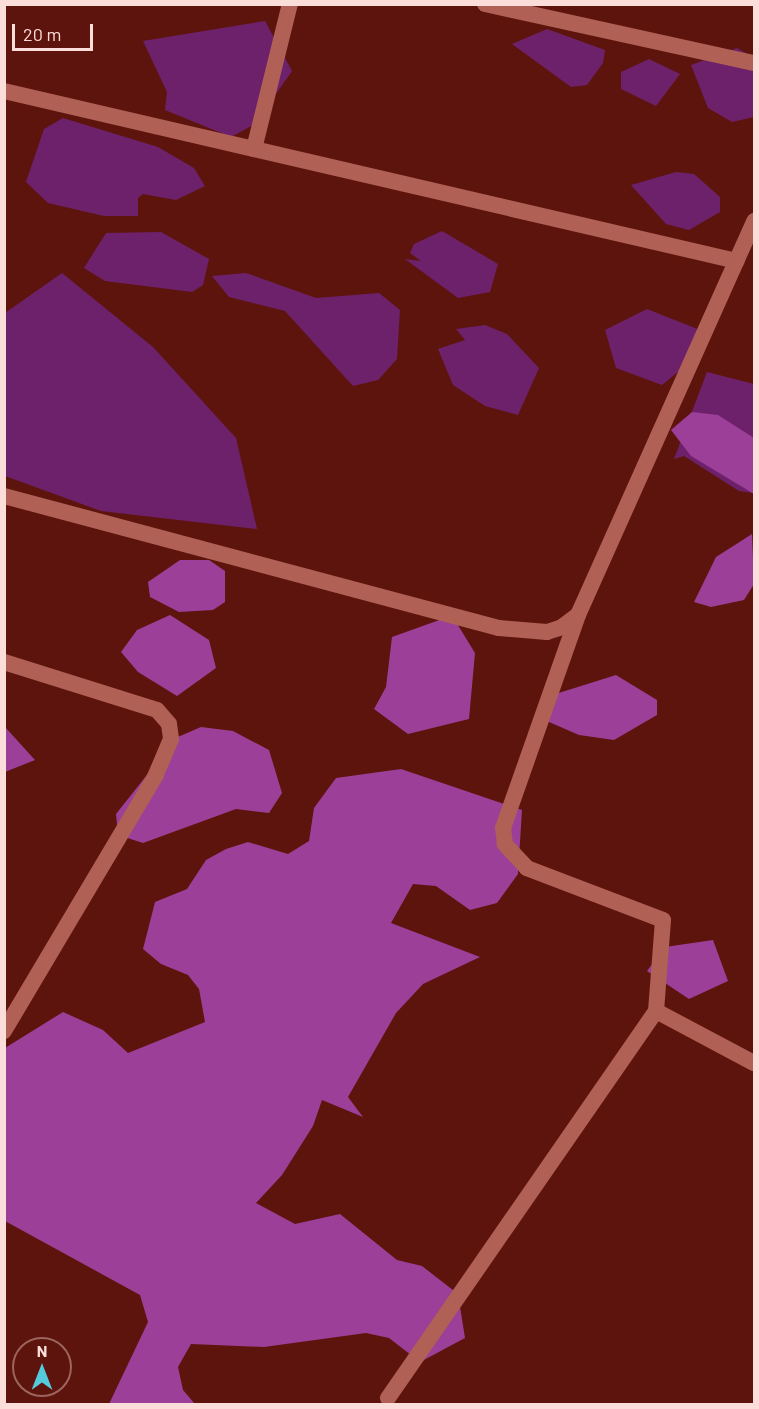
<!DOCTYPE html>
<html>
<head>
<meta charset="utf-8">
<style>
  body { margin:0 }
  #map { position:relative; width:759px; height:1409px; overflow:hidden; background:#5d140d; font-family:Barlow,sans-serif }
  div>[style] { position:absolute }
  .green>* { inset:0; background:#6e216b }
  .forest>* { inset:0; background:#9c3f98 }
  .minor>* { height:16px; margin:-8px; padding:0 8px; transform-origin:8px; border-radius:8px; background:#b06054 }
  .secondary>* { height:16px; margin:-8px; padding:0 8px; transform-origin:8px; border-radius:8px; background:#b06054 }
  span { translate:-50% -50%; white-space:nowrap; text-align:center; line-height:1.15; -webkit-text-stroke:5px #5d140d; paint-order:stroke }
  .frame { position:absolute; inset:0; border:6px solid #fbdeda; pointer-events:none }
  .north { position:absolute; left:12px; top:1337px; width:60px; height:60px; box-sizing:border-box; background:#5d140d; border:2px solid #9c655f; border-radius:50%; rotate:0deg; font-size:16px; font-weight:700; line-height:24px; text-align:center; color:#fbdeda }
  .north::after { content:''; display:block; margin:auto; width:21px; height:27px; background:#54cadd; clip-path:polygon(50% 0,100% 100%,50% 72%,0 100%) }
  .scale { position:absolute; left:12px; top:24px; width:81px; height:27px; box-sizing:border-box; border:3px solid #fbdeda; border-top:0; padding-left:8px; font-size:18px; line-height:21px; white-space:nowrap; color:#fbdeda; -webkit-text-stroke:4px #5d140d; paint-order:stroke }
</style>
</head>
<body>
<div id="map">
  <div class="green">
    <div style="clip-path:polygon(265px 21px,292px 71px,255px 124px,231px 137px,165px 110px,167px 92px,143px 41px)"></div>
    <div style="clip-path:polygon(547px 29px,605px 50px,603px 63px,587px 85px,571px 87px,512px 44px)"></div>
    <div style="clip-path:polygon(737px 48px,754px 58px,754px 117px,732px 122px,708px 108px,691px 65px)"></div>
    <div style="clip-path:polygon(649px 59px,680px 74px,656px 106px,621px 89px,621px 72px)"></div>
    <div style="clip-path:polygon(63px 118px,158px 147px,194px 168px,205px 186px,176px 200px,143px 194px,138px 198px,138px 216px,104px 216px,48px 203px,26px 182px,44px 129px)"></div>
    <div style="clip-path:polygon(676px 172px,694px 174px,720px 197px,720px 212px,689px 230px,666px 224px,631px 185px)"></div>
    <div style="clip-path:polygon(442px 231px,498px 264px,490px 292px,458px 298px,405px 259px,421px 261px,410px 253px,414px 244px)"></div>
    <div style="clip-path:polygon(161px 232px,209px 259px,203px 285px,192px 292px,105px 281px,84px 268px,106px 233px)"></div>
    <div style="clip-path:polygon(62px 273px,153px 347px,236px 438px,257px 529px,101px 511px,5px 476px,5px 313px)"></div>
    <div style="clip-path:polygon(246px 273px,316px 298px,379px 293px,400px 310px,397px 359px,378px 380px,353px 386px,285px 311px,229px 297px,212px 276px)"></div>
    <div style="clip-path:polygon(647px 309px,700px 330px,689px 363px,662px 385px,616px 368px,605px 330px)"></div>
    <div style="clip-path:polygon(485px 325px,507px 334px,539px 368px,518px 415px,485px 406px,453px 385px,438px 349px,465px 340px,456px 329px)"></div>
    <div style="clip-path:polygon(707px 372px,754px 384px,754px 493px,739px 491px,684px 456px,674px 459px)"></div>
  </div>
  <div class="forest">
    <div style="clip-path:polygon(692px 412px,718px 415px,754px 438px,754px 494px,691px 456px,671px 430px)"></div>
    <div style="clip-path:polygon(752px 534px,754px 584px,744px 600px,711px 607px,694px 602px,716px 557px)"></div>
    <div style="clip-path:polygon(180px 560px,209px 560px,225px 571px,225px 602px,213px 610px,179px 612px,150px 597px,148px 582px)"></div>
    <div style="clip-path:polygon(170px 615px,209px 640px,216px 668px,177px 696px,138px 672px,121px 652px,137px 630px)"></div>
    <div style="clip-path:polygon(445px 618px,456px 622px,475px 653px,469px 719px,408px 734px,374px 709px,386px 687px,392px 637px)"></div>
    <div style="clip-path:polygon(616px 675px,657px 700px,657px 715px,614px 740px,579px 735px,549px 722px,546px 697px)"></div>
    <div style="clip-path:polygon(5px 727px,35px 760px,5px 772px)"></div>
    <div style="clip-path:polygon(201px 727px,233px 731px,269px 750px,282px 793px,269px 813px,236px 809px,143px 843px,118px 835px,116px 814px,162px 756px,164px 743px)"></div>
    <div style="clip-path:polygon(401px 769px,522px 810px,518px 874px,497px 903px,470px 910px,436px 886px,413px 884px,391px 923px,480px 957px,423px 984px,396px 1013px,348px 1097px,363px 1117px,322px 1100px,313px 1126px,282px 1175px,256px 1203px,295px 1224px,340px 1214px,397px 1260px,422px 1266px,458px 1294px,465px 1338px,420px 1362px,389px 1338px,366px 1333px,264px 1347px,191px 1344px,178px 1367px,183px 1390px,195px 1404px,109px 1404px,148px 1322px,140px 1295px,5px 1221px,5px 1048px,63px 1012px,103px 1030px,128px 1053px,205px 1022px,199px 989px,188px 975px,161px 964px,143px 949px,155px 902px,187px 889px,206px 860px,226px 849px,248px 842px,288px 854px,309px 841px,314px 808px,336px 778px)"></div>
    <div style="clip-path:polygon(713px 940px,728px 981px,689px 999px,647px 971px,665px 947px)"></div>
  </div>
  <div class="minor">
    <div style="left:485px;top:4px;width:275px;rotate:12.4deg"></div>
    <div style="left:4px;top:91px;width:752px;rotate:13.06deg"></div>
    <div style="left:254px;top:149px;width:149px;rotate:-76.1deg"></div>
    <div style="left:4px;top:662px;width:160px;rotate:17.4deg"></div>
    <div style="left:157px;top:710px;width:18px;rotate:49deg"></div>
    <div style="left:169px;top:724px;width:15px;rotate:82deg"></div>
    <div style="left:171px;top:739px;width:39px;rotate:113deg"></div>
    <div style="left:156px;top:775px;width:298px;rotate:120.7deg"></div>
    <div style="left:656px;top:1011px;width:111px;rotate:28deg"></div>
    <div style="left:388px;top:1398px;width:471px;rotate:-55.3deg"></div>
    <div style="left:656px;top:1011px;width:91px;rotate:-85.6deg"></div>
    <div style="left:663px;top:920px;width:146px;rotate:-159.1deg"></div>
    <div style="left:527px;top:868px;width:33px;rotate:-133deg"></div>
    <div style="left:505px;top:844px;width:16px;rotate:-97deg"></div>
    <div style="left:503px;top:828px;width:226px;rotate:-70.6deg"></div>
  </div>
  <div class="secondary">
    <div style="left:4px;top:496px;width:512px;rotate:14.93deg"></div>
    <div style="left:499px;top:628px;width:48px;rotate:4.8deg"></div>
    <div style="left:547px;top:632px;width:16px;rotate:-18deg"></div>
    <div style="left:562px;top:627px;width:20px;rotate:-37deg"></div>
    <div style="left:578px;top:615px;width:432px;rotate:-65.9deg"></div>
  </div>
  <div class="frame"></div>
  <div class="north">N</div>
  <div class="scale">20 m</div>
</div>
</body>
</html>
